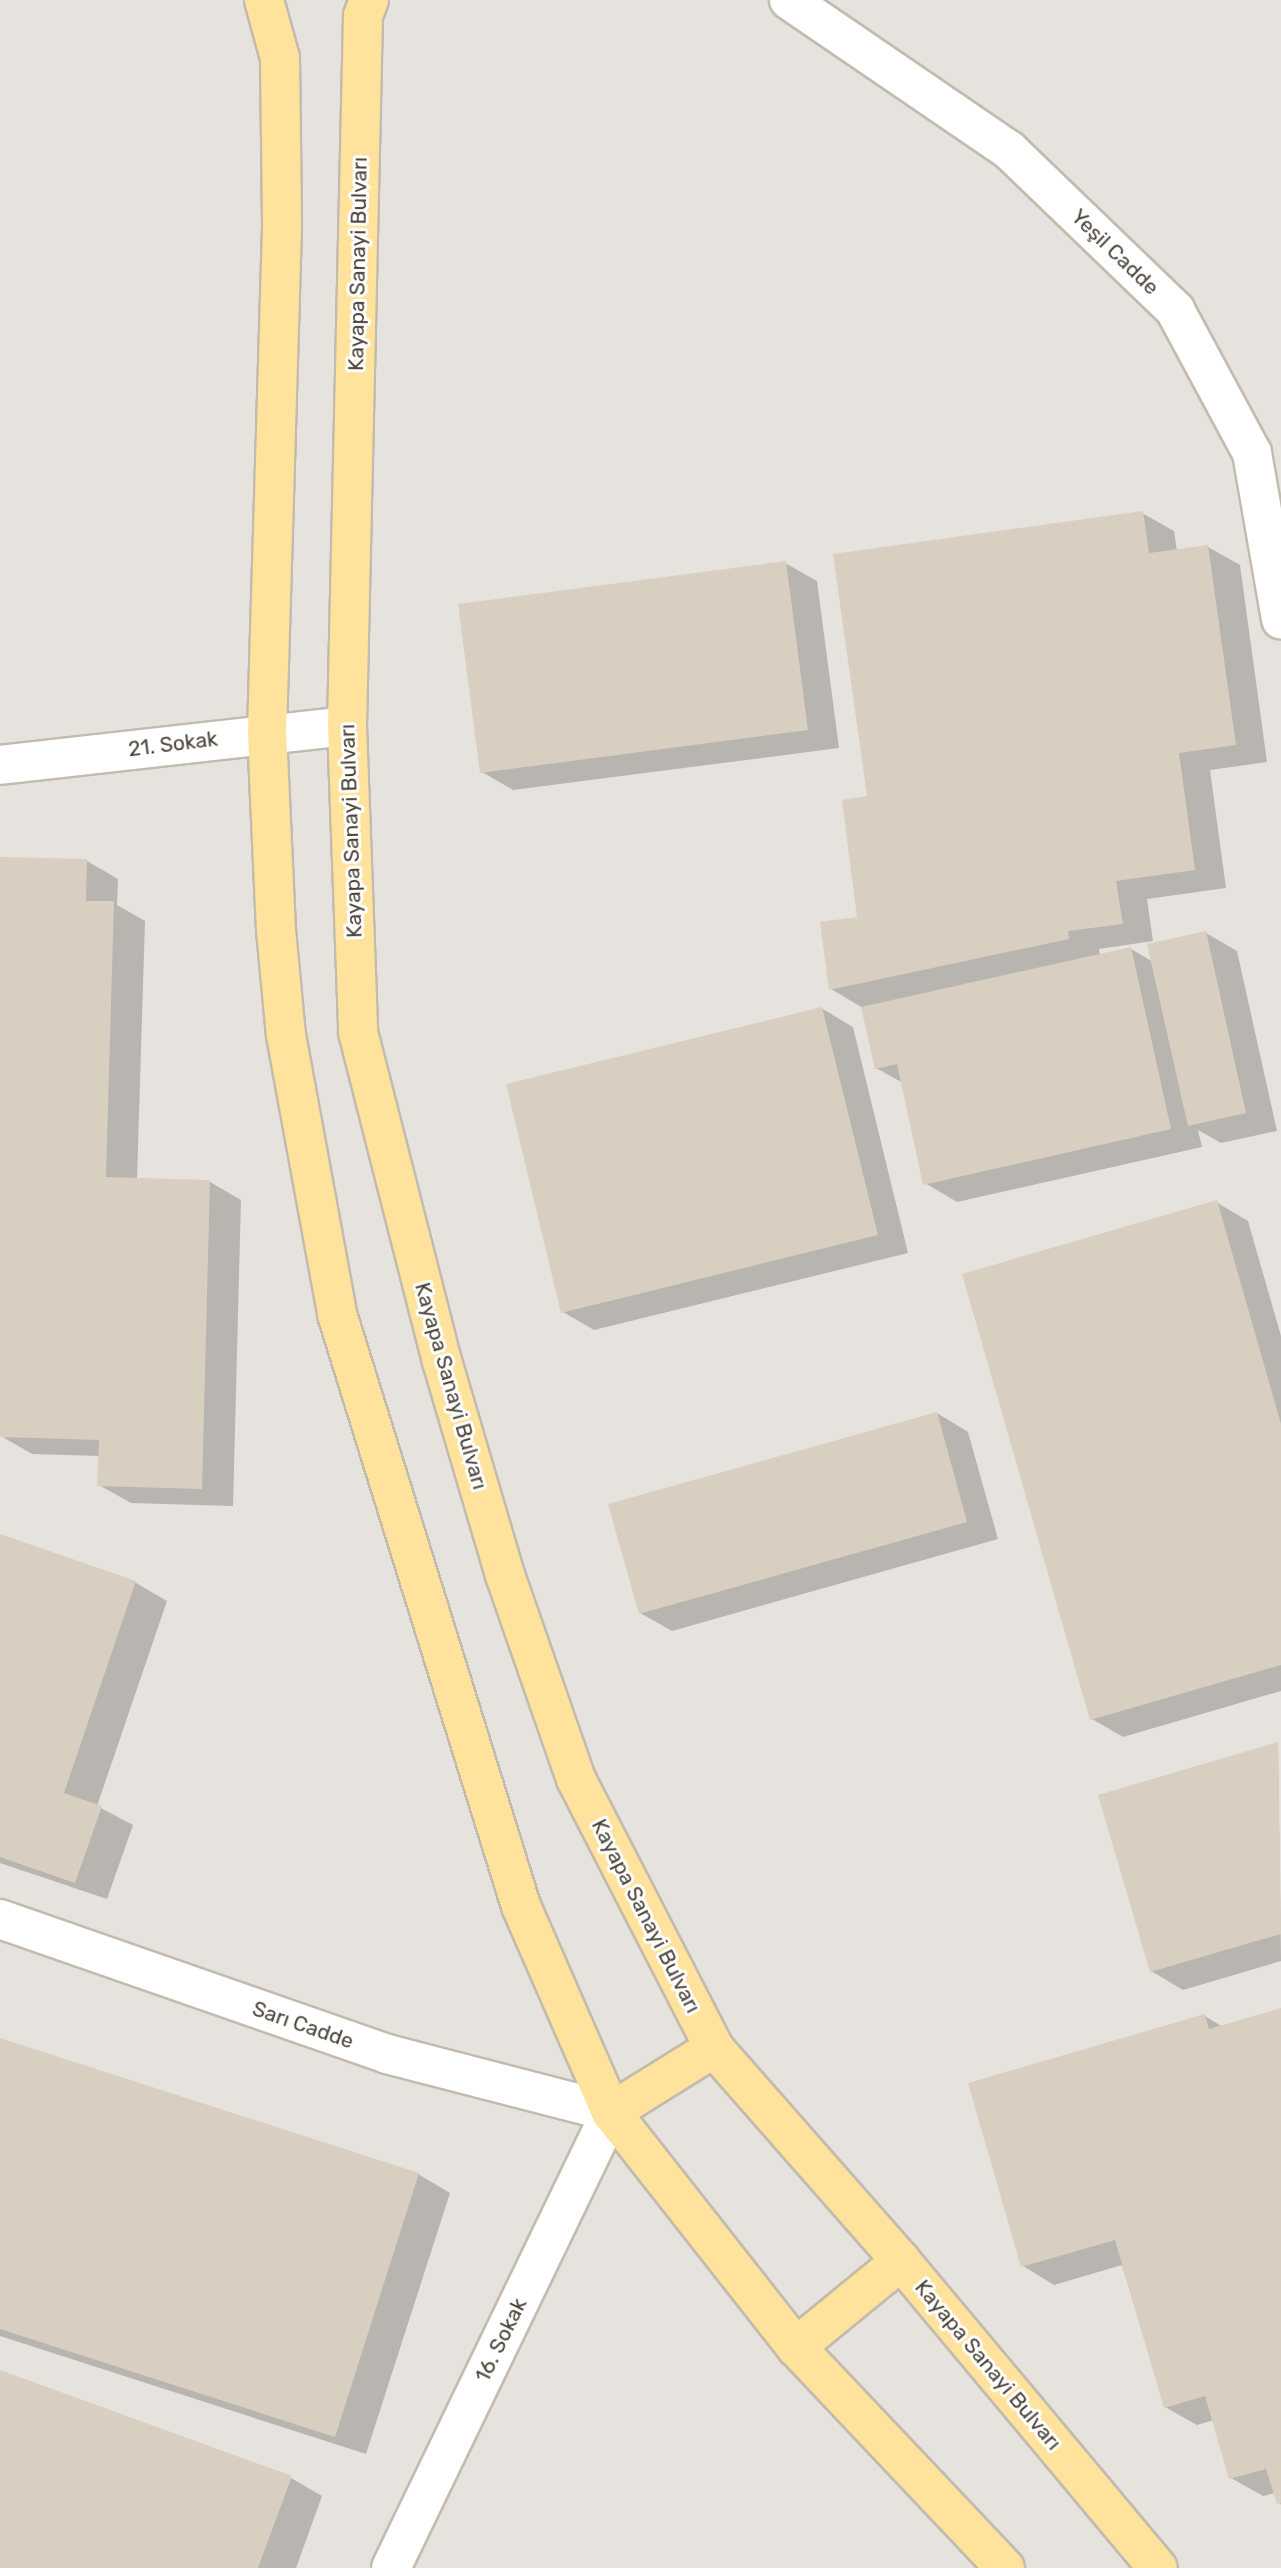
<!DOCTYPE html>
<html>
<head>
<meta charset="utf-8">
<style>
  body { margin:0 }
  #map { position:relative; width:1281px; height:2568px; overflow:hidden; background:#f6f3ec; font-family:Rubik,sans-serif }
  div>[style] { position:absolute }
  .industrial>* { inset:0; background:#e6e2dd }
  .shadow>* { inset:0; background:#0003 }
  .building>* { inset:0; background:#d8cfc1 }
  .roads { filter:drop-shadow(2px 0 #c2bbae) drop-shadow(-2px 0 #c2bbae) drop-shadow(0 2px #c2bbae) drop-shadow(0 -2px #c2bbae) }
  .minor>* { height:38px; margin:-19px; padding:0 19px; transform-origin:19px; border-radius:19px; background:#fff }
  .major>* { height:38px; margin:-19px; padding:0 19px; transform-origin:19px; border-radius:19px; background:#ffe39c }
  span { translate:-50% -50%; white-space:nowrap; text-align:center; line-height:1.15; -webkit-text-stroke:6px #fff; paint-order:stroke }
  .street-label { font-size:21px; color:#4b4439 }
</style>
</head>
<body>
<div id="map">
  <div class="industrial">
    <div style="clip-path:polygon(0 0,1281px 0,1281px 2568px,0 2568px)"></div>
  </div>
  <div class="shadow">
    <div style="clip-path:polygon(1142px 513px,1174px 531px,1177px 551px,1208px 547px,1240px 565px,1267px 762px,1210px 770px,1226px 888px,1147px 899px,1153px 941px,1099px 949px,1100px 956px,1131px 949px,1153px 962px,1206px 933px,1237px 951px,1277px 1131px,1221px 1143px,1198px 1130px,1202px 1147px,957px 1202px,925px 1183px,903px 1083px,876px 1068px,863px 1008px,831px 989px,859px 919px,869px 798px)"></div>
    <div style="clip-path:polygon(785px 563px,817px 581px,839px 748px,513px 790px,482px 772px)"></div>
    <div style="clip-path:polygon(0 859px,87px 861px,118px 879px,117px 905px,145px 921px,137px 1180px,210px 1182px,241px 1200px,233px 1506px,131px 1503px,99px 1485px,100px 1456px,32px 1454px,1px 1436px)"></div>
    <div style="clip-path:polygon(821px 1008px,853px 1027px,908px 1253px,594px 1330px,563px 1312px)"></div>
    <div style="clip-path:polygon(1216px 1202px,1248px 1221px,1281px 1336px,1281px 1691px,1123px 1737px,1092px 1719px)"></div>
    <div style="clip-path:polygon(937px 1413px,968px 1432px,998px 1539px,672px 1631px,640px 1613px)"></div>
    <div style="clip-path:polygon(0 1536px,136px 1583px,167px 1601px,97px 1806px,133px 1825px,107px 1899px,0 1863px)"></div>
    <div style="clip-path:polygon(1278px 1744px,1281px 1961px,1183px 1990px,1151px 1971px)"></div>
    <div style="clip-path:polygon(1281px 2010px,1281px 2505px,1275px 2493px,1263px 2496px,1231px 2478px,1214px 2420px,1197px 2425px,1165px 2407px,1122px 2265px,1054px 2285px,1023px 2266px,1205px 2016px,1223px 2027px)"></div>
    <div style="clip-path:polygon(0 2039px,418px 2174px,450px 2193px,366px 2454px,0 2336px)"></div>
    <div style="clip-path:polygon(0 2372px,291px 2478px,322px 2496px,296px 2568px,0 2568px)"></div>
  </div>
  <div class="building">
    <div style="clip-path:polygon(1143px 511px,1149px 553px,1208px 545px,1236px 745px,1179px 753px,1195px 870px,1116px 881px,1123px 924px,1068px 931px,1069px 939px,829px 990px,820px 922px,857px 917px,842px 800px,867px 796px,833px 554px)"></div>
    <div style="clip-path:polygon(786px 561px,808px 730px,480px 773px,458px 604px)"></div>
    <div style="clip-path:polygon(0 857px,87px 859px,86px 901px,114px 901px,106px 1177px,210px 1180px,202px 1489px,97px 1486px,99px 1440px,0 1437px)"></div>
    <div style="clip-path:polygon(1206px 931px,1246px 1113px,1188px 1126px,1147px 944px)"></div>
    <div style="clip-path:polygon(1131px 947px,1171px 1129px,923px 1185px,897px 1064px,875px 1069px,861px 1007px)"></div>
    <div style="clip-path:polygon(822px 1007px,878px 1235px,561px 1313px,506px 1084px)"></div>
    <div style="clip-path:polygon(1217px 1200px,1281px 1424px,1281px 1665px,1090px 1720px,962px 1274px)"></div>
    <div style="clip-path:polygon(937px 1412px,967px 1522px,639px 1614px,608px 1504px)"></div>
    <div style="clip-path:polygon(0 1534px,136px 1581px,64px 1793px,102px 1806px,75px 1883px,0 1857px)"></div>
    <div style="clip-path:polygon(1278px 1742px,1281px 1934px,1150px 1972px,1098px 1795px)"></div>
    <div style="clip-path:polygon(1281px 2008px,1281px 2503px,1277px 2504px,1266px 2469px,1229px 2479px,1205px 2396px,1164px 2408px,1115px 2240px,1021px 2267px,968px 2083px,1205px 2014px,1209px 2029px)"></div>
    <div style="clip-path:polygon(0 2038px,419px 2173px,335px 2437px,0 2329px)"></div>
    <div style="clip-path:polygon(0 2370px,292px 2476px,258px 2568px,0 2568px)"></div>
  </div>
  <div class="roads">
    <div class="minor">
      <div style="left:789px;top:0;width:266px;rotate:34.3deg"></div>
      <div style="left:1009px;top:150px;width:231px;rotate:43.9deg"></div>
      <div style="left:1175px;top:310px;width:162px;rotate:61.7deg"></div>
      <div style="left:1252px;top:453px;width:169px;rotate:80.1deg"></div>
      <div style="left:0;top:765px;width:349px;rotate:-6.4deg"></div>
      <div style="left:0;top:1919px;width:410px;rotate:19.2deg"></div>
      <div style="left:387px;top:2054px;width:231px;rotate:14.5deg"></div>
      <div style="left:611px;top:2112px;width:506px;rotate:115.76deg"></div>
    </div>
    <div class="major">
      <div style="left:264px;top:0;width:60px;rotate:74.6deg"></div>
      <div style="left:280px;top:58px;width:169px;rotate:89.3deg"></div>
      <div style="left:282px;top:227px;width:505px;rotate:91.7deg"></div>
      <div style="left:267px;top:732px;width:198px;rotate:87.4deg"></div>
      <div style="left:276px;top:930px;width:105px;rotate:84.6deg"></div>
      <div style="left:286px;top:1035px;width:284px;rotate:79.6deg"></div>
      <div style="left:337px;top:1314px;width:620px;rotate:72.73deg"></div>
      <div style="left:521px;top:1906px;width:225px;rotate:66.4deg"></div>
      <div style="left:611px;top:2112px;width:299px;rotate:51.8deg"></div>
      <div style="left:796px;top:2347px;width:304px;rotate:46.6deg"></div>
      <div style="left:369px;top:0;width:17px;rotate:111deg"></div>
      <div style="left:363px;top:16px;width:710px;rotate:91.29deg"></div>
      <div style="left:347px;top:726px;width:306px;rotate:87.9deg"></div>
      <div style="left:358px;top:1032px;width:340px;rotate:75.7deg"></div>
      <div style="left:442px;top:1361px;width:223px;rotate:73.6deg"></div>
      <div style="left:505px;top:1575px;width:216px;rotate:70.8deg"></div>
      <div style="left:576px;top:1779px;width:302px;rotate:62.8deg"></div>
      <div style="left:714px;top:2048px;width:283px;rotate:48.7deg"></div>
      <div style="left:901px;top:2261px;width:400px;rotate:50.1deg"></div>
      <div style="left:611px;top:2112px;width:121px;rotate:-31.9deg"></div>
      <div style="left:796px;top:2347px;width:136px;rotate:-39.3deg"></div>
    </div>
  </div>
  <div class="street-label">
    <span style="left:1115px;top:252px;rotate:44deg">Yeşil Cadde</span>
    <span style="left:358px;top:264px;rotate:-89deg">Kayapa Sanayi Bulvarı</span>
    <span style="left:173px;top:744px;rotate:-7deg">21. Sokak</span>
    <span style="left:351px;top:831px;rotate:-92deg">Kayapa Sanayi Bulvarı</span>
    <span style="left:451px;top:1386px;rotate:74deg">Kayapa Sanayi Bulvarı</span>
    <span style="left:646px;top:1916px;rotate:63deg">Kayapa Sanayi Bulvarı</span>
    <span style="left:303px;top:2025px;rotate:19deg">Sarı Cadde</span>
    <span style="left:501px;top:2340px;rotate:-64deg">16. Sokak</span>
    <span style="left:988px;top:2365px;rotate:50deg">Kayapa Sanayi Bulvarı</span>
  </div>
</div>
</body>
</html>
